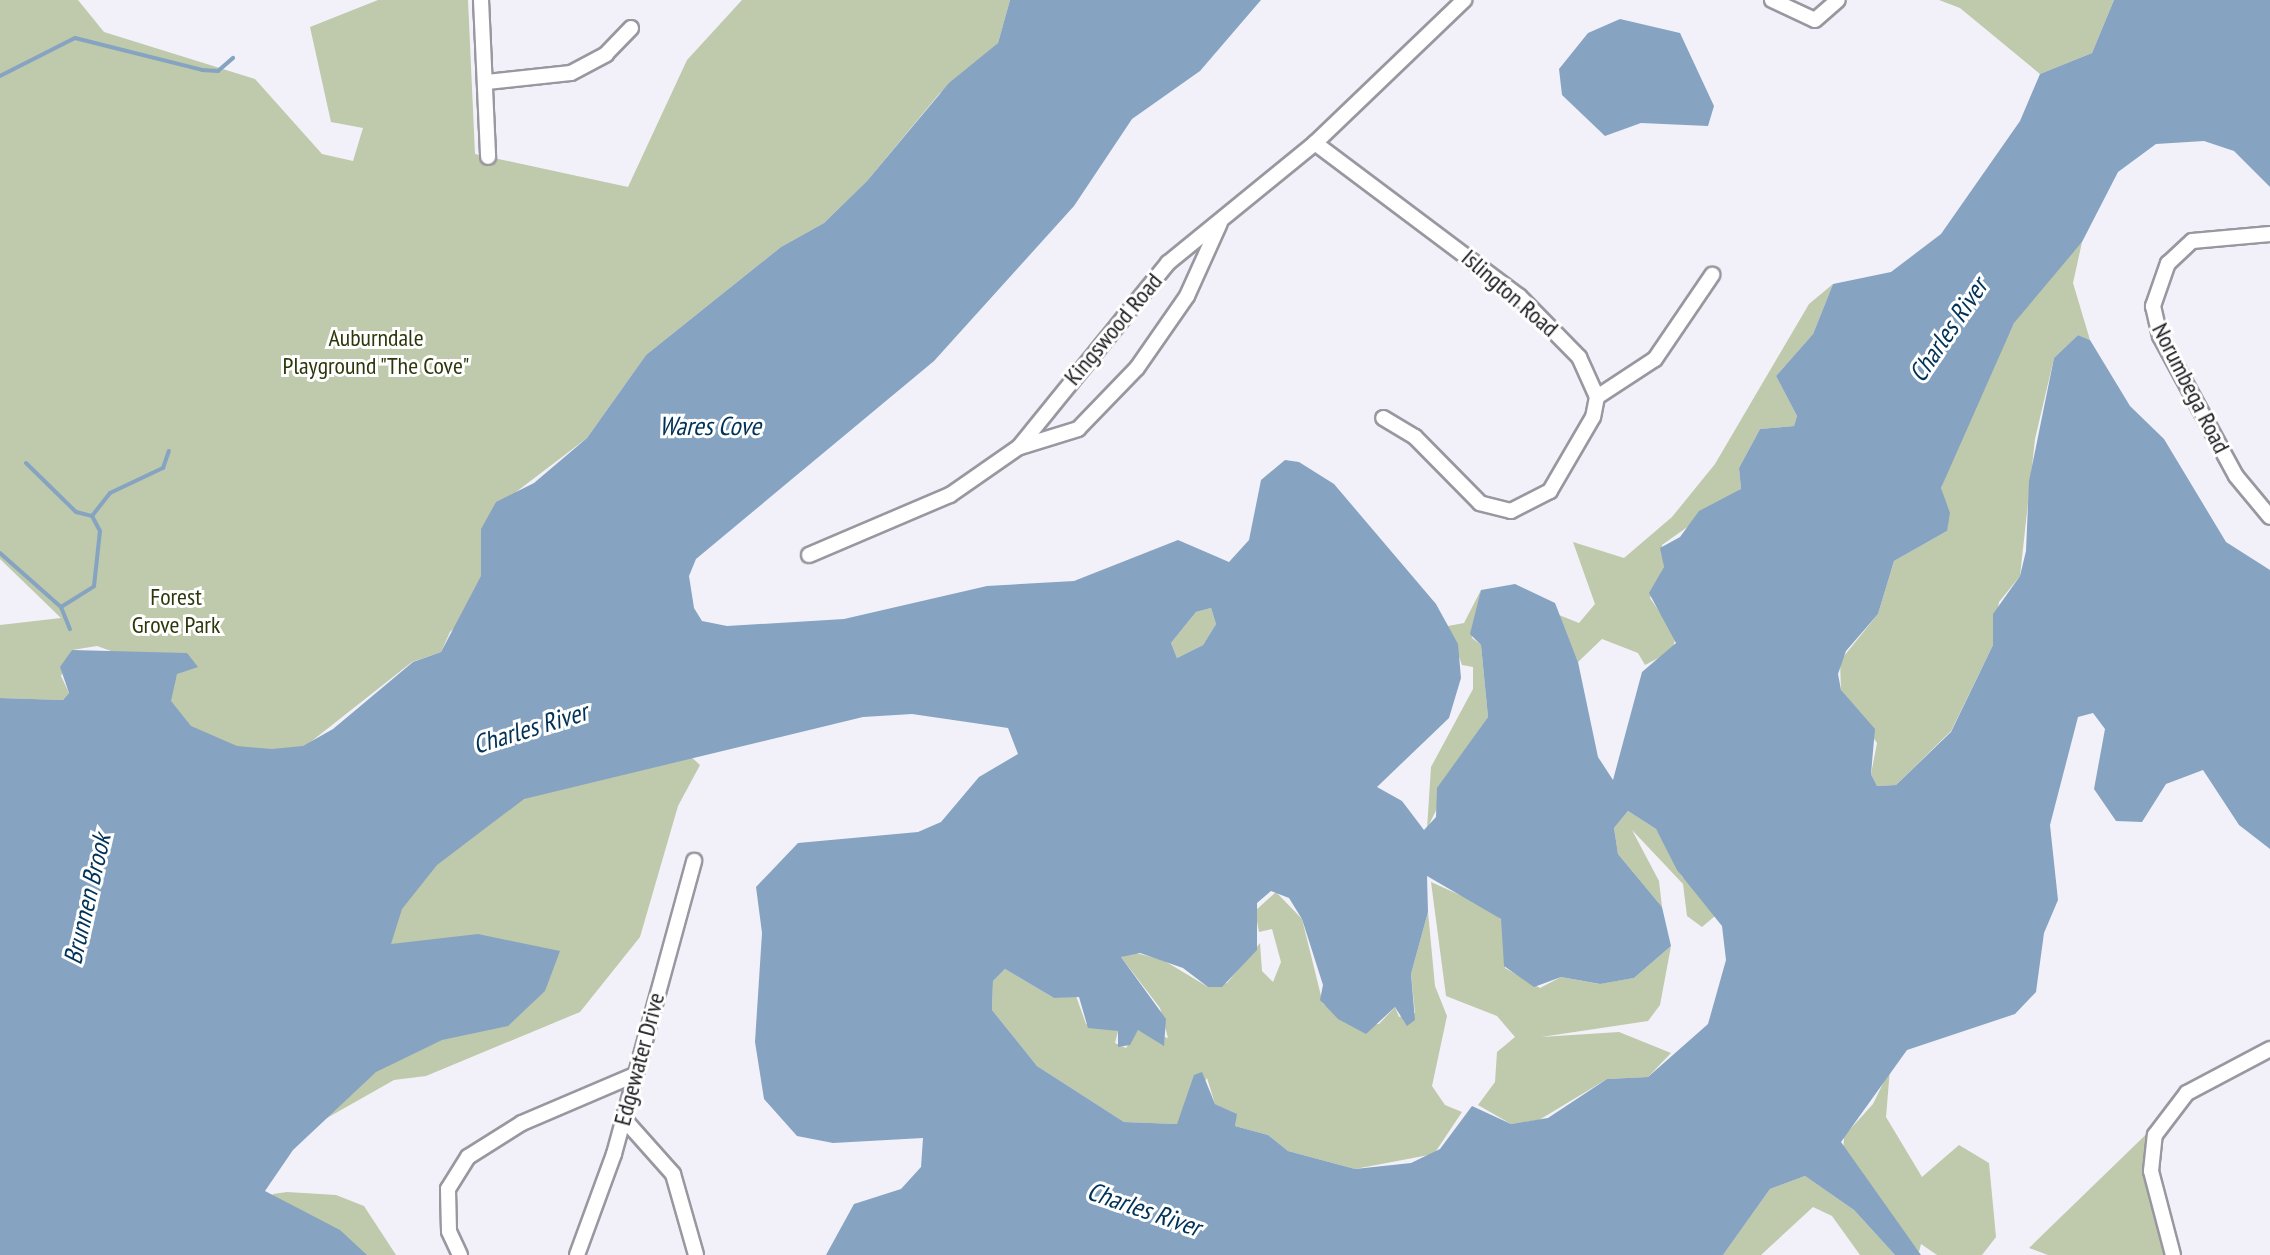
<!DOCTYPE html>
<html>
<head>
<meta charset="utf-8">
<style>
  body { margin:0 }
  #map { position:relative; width:2270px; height:1255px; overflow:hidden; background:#f2f1f9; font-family:"PT Sans Narrow",sans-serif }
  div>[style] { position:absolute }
  .green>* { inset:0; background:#bfc9ab }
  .water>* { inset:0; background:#86a4c1 }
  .stream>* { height:4px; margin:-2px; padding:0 2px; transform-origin:2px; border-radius:2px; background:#86a4c1 }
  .roads { filter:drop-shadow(2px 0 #99979f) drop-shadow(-2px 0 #99979f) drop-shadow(0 2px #99979f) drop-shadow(0 -2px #99979f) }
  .street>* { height:14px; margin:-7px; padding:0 7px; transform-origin:7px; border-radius:7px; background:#fff }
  span { translate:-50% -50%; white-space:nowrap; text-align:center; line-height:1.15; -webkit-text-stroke:6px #fff; paint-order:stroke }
  .street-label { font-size:24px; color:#19191c }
  .park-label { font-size:24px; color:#2c370a }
  .water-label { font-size:26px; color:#003258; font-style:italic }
</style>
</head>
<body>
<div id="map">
  <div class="green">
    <div style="clip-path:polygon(0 0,78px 0,104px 32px,255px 79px,322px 154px,353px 161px,363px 128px,331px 122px,310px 27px,378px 0,468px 0,475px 154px,628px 187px,687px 60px,742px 0,1010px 0,998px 43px,939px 94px,867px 181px,824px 223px,781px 247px,646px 355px,587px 438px,516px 492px,506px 579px,450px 632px,441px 652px,412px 662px,275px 770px,194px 736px,111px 651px,97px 646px,72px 650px,61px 676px,69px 693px,63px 700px,0 698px,0 625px,61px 618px,0 559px)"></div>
    <div style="clip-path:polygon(1939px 0,2114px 0,2092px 53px,2040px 74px,1960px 8px)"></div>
    <div style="clip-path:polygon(2082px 242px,2073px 283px,2090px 340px,2078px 335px,2054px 358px,2035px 439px,2020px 576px,1999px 602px,1993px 645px,1951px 731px,1896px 785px,1877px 786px,1871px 774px,1877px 743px,1841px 690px,1840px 661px,1878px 614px,1894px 561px,1947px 531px,1941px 488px,1965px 427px,2019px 312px)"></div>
    <div style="clip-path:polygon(1833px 284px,1813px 334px,1776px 376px,1797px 416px,1794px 426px,1760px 429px,1739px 468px,1741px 489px,1662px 545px,1664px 567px,1650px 598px,1676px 636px,1672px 651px,1645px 665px,1638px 653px,1602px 639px,1578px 662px,1559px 615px,1579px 623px,1595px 604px,1573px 542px,1624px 558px,1672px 517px,1715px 464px,1809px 304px)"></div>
    <div style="clip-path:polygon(1481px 590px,1472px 638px,1481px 645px,1488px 717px,1441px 784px,1441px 800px,1427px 829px,1431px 767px,1473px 689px,1473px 667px,1462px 665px,1448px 626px,1464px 623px)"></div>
    <div style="clip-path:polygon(1211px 608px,1216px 624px,1203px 645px,1177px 658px,1171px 643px,1196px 612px)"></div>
    <div style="clip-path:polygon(688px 754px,700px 765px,678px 806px,640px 937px,580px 1012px,426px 1076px,394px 1080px,311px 1127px,403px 880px,524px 790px)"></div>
    <div style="clip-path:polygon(1628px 811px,1656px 829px,1682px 877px,1699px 889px,1715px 916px,1702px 927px,1687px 916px,1683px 884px,1632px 830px,1659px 881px,1662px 907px,1618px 854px,1614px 828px)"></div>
    <div style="clip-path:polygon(1431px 882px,1493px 910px,1507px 927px,1505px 968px,1540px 988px,1561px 977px,1599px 984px,1634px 978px,1671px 946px,1660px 1005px,1648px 1021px,1541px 1037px,1619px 1032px,1671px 1053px,1648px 1077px,1607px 1079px,1539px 1120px,1511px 1124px,1478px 1105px,1495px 1082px,1497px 1052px,1515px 1037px,1497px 1016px,1446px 996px)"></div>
    <div style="clip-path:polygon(1276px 892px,1302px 919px,1323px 1004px,1357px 1025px,1379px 1024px,1395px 1007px,1399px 1017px,1415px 1013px,1411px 974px,1428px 912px,1435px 986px,1447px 1016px,1432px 1086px,1445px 1105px,1462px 1112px,1434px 1154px,1355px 1169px,1288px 1151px,1268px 1135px,1235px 1126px,1236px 1114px,1215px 1104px,1207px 1078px,1177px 1124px,1124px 1122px,1037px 1066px,992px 1010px,993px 981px,1005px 969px,1054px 998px,1076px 996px,1086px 1024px,1118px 1031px,1115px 1043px,1126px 1048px,1138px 1030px,1168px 1038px,1160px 1008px,1121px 957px,1132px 952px,1163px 960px,1208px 987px,1227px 983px,1260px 943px,1262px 971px,1273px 982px,1281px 962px,1272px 929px,1259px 932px,1255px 911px)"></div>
    <div style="clip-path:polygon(1890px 1069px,1886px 1117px,1922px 1177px,1959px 1145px,1989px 1163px,1996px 1237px,1982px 1255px,1937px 1255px,1921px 1244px,1919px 1252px,1843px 1154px,1844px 1136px,1873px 1104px)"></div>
    <div style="clip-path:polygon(2163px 1118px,2151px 1152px,2173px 1255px,2048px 1255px,2029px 1248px)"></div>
    <div style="clip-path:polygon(1805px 1176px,1854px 1210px,1895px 1255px,1860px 1255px,1832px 1216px,1813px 1207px,1761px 1255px,1723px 1255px,1770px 1189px)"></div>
    <div style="clip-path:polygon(287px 1192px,336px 1195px,364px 1206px,396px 1255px,271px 1255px,266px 1215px,273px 1194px)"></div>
  </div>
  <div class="water">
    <div style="clip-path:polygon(evenodd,1010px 0,1261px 0,1200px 71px,1132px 119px,1074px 206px,934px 361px,696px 559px,689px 576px,694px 608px,702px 621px,727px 626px,844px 619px,987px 586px,1074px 581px,1178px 540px,1229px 562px,1249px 540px,1261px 480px,1285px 460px,1299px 462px,1334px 484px,1436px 604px,1458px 644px,1461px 678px,1449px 718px,1377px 787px,1402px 801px,1424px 830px,1436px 817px,1437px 788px,1488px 717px,1481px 645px,1470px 634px,1481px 590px,1515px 584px,1555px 603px,1578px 662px,1598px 757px,1613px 780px,1642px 672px,1676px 643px,1649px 593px,1664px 567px,1660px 548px,1680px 537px,1699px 511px,1741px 489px,1739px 468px,1760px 429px,1794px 426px,1797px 416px,1776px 376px,1813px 334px,1833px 284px,1891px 272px,1941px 234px,2020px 121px,2040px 74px,2092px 53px,2114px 0,2270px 0,2270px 187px,2234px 151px,2204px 141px,2156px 144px,2118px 172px,2082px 242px,2014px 323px,1941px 488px,1950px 513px,1947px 531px,1894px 561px,1878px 614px,1846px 651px,1838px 674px,1841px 690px,1875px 729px,1871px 774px,1877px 786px,1896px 785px,1951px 732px,1993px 645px,1993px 614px,2020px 576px,2026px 551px,2029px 481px,2054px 358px,2078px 335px,2090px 340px,2130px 406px,2164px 439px,2226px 542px,2270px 570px,2270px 849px,2239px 825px,2203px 770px,2166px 784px,2142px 822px,2116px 821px,2094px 789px,2105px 729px,2093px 713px,2078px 717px,2050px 825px,2058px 900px,2044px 933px,2036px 992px,2015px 1014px,1907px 1050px,1841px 1142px,1921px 1255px,1895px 1255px,1854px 1210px,1805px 1176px,1770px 1189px,1723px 1255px,826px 1255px,854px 1204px,901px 1189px,921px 1167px,923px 1138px,833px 1143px,797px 1136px,764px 1099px,755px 1042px,762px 933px,756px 887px,798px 843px,918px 832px,941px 822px,979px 777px,1018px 754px,1008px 728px,912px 714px,863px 717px,524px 799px,437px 865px,402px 909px,391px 944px,478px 934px,560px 951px,545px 991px,508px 1026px,442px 1040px,376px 1072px,293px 1150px,265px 1191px,340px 1230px,367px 1255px,0 1255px,0 698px,63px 700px,69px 693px,60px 667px,72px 650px,187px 653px,198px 667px,177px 674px,171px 701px,191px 726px,237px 746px,272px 749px,303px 746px,333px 729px,413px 662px,441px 652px,481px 576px,481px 529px,496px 502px,534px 483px,587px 438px,646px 355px,781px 247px,824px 223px,867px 181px,949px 83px,998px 43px,1010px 0,1211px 608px,1216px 624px,1203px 645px,1177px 658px,1171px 643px,1196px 612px,1211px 608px,1010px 0,1628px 811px,1656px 829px,1677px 870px,1722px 926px,1726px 960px,1708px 1024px,1648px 1077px,1607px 1079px,1548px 1118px,1511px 1124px,1472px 1106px,1440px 1149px,1411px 1163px,1355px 1169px,1288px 1151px,1268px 1135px,1235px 1126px,1237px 1114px,1215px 1104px,1202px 1072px,1194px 1075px,1177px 1124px,1124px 1122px,1037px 1066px,992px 1010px,993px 981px,1005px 969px,1054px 998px,1079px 997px,1088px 1028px,1118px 1031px,1118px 1047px,1130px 1045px,1138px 1030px,1164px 1046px,1166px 1019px,1121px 957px,1140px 953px,1183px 968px,1208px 987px,1222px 987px,1257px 950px,1257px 903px,1271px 891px,1289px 898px,1302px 919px,1323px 985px,1320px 1000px,1338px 1019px,1366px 1034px,1395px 1007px,1407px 1026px,1415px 1020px,1411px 974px,1428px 912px,1427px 876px,1501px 919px,1504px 966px,1534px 987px,1561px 977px,1600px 984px,1634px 978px,1671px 946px,1662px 907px,1618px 854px,1614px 828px,1628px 811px)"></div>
    <div style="clip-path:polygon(1620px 19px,1680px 33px,1714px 106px,1708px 126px,1641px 123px,1605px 136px,1562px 95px,1559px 69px,1588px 33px)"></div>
  </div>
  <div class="stream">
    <div style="left:0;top:76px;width:84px;rotate:-26.9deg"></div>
    <div style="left:75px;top:38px;width:131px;rotate:14.1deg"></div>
    <div style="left:202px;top:70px;width:16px;rotate:4deg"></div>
    <div style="left:218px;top:71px;width:20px;rotate:-41deg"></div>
    <div style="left:26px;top:463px;width:70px;rotate:44.4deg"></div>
    <div style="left:76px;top:512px;width:16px;rotate:14deg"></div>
    <div style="left:0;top:553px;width:81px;rotate:41.5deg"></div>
    <div style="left:61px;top:607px;width:24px;rotate:68deg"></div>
    <div style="left:61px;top:607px;width:39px;rotate:-32deg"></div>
    <div style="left:94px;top:586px;width:55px;rotate:-83.8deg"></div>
    <div style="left:100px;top:531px;width:17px;rotate:-118deg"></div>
    <div style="left:92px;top:516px;width:29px;rotate:-52deg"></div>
    <div style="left:110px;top:493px;width:59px;rotate:-25.3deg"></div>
    <div style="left:163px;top:468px;width:18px;rotate:-71deg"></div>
  </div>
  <div class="roads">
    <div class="street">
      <div style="left:481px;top:0;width:157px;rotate:87.4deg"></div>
      <div style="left:1772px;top:0;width:47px;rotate:24.9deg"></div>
      <div style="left:1815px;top:20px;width:30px;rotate:-41deg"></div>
      <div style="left:487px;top:82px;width:84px;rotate:-6.1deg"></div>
      <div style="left:571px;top:73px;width:40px;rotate:-28deg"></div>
      <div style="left:606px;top:54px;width:36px;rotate:-46deg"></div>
      <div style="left:1315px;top:143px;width:255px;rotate:36.9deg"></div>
      <div style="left:1519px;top:296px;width:86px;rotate:45.5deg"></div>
      <div style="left:1579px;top:357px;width:44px;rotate:65.8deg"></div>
      <div style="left:1597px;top:397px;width:20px;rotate:101deg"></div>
      <div style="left:1593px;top:417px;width:86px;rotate:120.2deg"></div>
      <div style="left:1550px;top:491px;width:44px;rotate:152.9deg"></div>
      <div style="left:1511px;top:511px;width:32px;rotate:-166deg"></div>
      <div style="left:1480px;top:503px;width:93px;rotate:-134.6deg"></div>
      <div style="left:1415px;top:437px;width:37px;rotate:-149deg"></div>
      <div style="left:2270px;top:234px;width:78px;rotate:174.9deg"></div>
      <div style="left:2192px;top:241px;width:33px;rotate:137deg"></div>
      <div style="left:2168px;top:263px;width:46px;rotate:109.2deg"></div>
      <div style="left:2153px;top:306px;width:31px;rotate:77deg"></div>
      <div style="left:2160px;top:336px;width:159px;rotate:61.5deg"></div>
      <div style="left:2236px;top:476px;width:53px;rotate:50.3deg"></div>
      <div style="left:1597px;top:397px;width:69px;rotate:-33.2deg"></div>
      <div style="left:1655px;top:359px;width:102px;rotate:-55.8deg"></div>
      <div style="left:1020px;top:447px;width:61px;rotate:-17.2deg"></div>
      <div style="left:1078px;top:429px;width:85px;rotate:-46deg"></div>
      <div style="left:1137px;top:368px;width:88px;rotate:-55.2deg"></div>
      <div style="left:1187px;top:296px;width:80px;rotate:-65.7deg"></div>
      <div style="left:809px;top:555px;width:153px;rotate:-23.1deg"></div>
      <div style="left:950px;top:495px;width:84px;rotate:-34.8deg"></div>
      <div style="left:1019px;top:447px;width:237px;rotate:-51deg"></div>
      <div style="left:1168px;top:263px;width:190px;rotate:-39.2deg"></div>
      <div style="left:1315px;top:143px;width:207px;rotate:-43.8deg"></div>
      <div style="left:624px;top:1119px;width:74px;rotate:48.3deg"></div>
      <div style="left:673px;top:1174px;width:84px;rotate:74.1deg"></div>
      <div style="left:460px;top:1255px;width:26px;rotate:-115deg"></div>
      <div style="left:449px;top:1231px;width:42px;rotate:-91.4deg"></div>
      <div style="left:448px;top:1189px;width:38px;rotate:-58deg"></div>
      <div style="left:468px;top:1157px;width:64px;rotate:-32.2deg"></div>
      <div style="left:522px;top:1123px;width:120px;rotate:-23.1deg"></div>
      <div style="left:577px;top:1255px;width:108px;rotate:-69.9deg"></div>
      <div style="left:614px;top:1154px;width:304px;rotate:-74.7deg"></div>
      <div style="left:2173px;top:1255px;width:87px;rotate:-104.7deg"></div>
      <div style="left:2151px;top:1171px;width:36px;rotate:-84deg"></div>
      <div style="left:2155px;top:1135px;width:53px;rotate:-52.7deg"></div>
      <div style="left:2187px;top:1093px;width:94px;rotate:-27.9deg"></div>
    </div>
  </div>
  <div class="street-label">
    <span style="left:1510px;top:293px;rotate:41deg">Islington Road</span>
    <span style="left:1113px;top:329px;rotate:-50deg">Kingswood Road</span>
    <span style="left:2191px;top:388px;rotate:63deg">Norumbega Road</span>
    <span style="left:639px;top:1059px;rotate:-75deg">Edgewater Drive</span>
  </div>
  <div class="park-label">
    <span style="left:376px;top:352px">Auburndale<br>Playground "The Cove"</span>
    <span style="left:176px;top:611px">Forest<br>Grove Park</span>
  </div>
  <div class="water-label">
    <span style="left:1948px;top:330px;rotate:-56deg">Charles River</span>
    <span style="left:710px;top:426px">Wares Cove</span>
    <span style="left:530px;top:728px;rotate:-17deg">Charles River</span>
    <span style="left:87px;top:899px;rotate:-77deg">Brunnen Brook</span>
    <span style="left:1144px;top:1209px;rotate:19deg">Charles River</span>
  </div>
</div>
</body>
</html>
